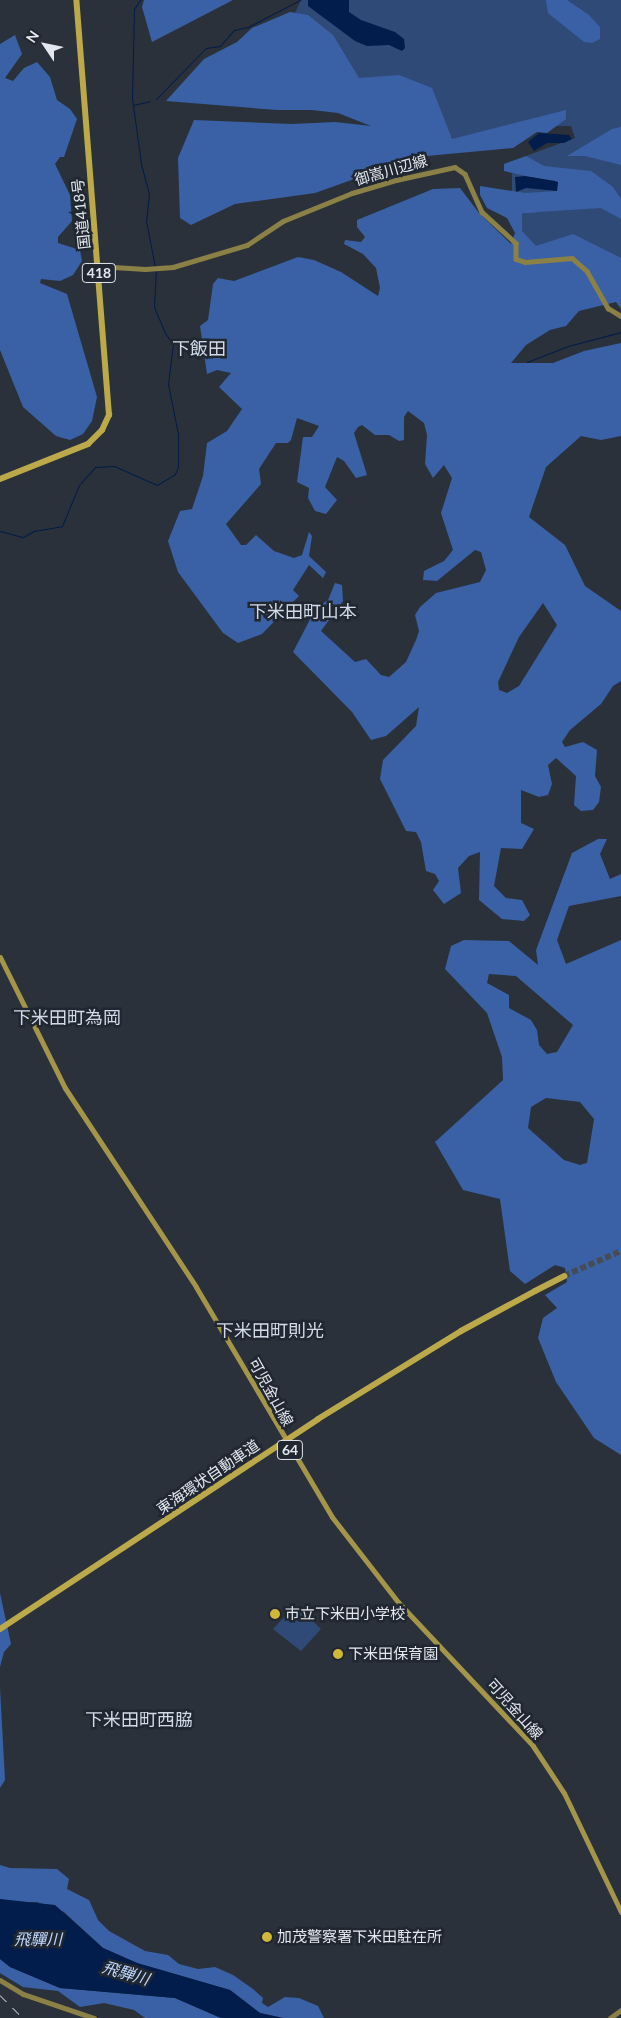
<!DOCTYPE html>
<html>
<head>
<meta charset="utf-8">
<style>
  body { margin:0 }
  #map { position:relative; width:621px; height:2018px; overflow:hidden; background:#2a313b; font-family:Lato,"Noto Sans JP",sans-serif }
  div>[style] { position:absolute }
  .green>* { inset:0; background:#304a78 }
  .forest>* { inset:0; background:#3a61a5 }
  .water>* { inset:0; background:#021c4b }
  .stream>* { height:1px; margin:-0.5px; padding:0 0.5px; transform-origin:0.5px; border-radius:0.5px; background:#021c4b }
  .highway-tunnel>* { height:6px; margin-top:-3px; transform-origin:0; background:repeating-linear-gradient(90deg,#464c56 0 6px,transparent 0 9px) }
  .secondary>* { height:4.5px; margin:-2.25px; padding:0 2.25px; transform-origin:2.25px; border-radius:2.25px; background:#8b8046 }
  .primary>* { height:5px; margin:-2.5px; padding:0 2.5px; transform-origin:2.5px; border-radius:2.5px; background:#a49549 }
  .highway>* { height:6px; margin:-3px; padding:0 3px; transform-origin:3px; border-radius:3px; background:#bba94a }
  .rail>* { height:1px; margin-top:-0.5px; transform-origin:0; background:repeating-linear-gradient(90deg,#b8bdc5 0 9px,transparent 0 18px) }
  .highway-bridge>* { height:6px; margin:-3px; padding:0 3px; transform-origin:3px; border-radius:3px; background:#bba94a }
  .dots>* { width:14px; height:14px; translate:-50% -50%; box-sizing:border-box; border:2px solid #202731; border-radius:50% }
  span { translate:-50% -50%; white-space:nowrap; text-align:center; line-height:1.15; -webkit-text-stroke:5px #202731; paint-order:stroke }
  .shield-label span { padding:1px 4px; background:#202731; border:1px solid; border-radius:4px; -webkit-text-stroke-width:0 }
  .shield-label { font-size:14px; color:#e3e7ef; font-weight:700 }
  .street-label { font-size:15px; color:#e3e7ef }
  .poi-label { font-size:15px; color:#e3e7ef }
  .left { translate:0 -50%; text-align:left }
  .water-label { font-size:16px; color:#c1d8ff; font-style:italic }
  .quarter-label { font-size:18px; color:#d1dae8 }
  .north { position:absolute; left:20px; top:20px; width:50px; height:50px; -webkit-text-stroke:4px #202731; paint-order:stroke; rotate:304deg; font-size:14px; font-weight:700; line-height:20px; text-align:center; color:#e3e7ef }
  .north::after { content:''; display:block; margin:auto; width:18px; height:22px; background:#e3e7ef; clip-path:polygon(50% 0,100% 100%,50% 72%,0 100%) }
</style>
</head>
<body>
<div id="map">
  <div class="green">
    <div style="clip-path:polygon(301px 0,621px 0,621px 280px,530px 251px,522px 244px,512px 202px,512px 174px,526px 156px,575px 138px,571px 126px,539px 126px,426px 145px,292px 19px)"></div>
    <div style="clip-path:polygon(296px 1605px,321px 1629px,301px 1651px,273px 1629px)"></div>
  </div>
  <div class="forest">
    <div style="clip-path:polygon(144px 0,233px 0,152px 42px,142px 7px)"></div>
    <div style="clip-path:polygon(546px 0,567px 0,589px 15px,600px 27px,600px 39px,592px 43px,584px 42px,548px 13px)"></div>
    <div style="clip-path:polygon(290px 12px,308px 15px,333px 35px,359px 78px,399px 75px,432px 88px,452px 139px,566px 110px,566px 119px,547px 133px,537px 132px,513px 148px,416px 157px,315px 193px,235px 204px,191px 225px,180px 218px,178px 158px,194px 120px,292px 124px,335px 122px,371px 126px,338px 113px,312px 110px,277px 110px,166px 101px,204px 59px,237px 42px,252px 28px)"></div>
    <div style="clip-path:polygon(15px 35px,22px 54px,5px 78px,13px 81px,24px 68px,37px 62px,50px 77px,57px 100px,70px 109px,77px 119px,64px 157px,60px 157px,55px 164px,70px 195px,72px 221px,58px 237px,58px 243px,80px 250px,82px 261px,73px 275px,60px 281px,41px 279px,40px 283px,67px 294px,97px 397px,92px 421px,83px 434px,70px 440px,56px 436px,23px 407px,0 350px,0 44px)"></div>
    <div style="clip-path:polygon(621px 127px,621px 165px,585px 156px,567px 156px,612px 129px)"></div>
    <div style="clip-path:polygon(evenodd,526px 156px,544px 166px,591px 171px,613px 187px,621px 199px,621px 219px,601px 208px,522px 213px,522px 231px,536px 246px,573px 234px,621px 258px,621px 309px,616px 302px,579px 311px,566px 326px,550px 330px,526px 345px,511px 363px,553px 363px,584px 351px,621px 343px,621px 436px,601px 440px,581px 436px,546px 467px,529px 517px,565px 545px,585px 586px,621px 611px,621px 681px,613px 686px,601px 704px,570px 730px,562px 742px,565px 747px,583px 742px,597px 750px,595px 776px,601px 787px,599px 802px,593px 810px,581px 811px,574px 805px,576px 776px,556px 758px,548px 765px,552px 784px,548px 795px,539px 797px,521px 790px,521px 823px,534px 829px,522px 849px,501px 848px,494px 886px,506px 898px,522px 900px,530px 915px,524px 921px,502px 919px,479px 900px,480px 852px,469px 856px,458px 868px,461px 893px,444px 904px,433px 890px,439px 881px,435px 874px,426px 871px,421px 842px,416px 832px,406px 831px,380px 779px,383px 760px,416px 726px,419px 707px,386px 736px,371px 740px,352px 712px,293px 652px,316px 608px,328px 600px,335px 583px,342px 585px,343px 601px,321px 631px,355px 662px,366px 659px,381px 675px,389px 677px,406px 662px,416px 640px,419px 631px,415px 615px,420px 607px,436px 593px,480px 582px,486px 570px,481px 552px,475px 550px,437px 581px,423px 580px,424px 571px,444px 561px,453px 550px,441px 513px,452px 478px,444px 465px,433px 478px,425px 464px,427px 435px,424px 423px,408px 411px,404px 417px,404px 440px,399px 441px,389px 435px,375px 435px,362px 425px,358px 427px,354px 433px,367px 475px,356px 478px,344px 461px,337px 457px,325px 487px,337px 500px,326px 514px,315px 511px,308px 498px,309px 488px,297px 482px,303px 437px,312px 437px,319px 426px,297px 418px,291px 440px,288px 443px,276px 443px,259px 469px,261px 484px,226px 524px,241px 545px,246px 545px,256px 535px,274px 551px,294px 558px,302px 555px,309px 532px,312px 536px,309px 556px,326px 572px,323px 578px,309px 565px,293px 590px,299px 596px,262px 634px,238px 643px,223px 633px,178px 572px,168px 541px,180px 511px,192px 509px,203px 476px,207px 443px,227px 431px,242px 409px,219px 387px,231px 373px,217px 370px,207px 374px,200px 326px,208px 320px,213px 284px,218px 278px,234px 281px,298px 257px,314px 260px,341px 272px,378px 296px,380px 288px,376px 268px,363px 254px,344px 244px,345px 240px,361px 242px,365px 237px,357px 227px,357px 220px,433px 189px,460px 188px,479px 213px,511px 244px,515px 233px,507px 218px,487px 208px,480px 195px,480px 186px,525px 193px,557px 191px,558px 183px,504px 171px,504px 164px,526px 156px,543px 603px,557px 625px,519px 686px,507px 693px,499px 690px,498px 682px,519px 637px,543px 603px)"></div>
    <div style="clip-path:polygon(evenodd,598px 839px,607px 839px,600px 854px,610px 879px,621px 874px,621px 896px,569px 906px,557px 940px,566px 964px,621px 940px,621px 1455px,594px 1438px,556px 1382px,538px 1338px,543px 1318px,557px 1308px,545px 1295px,567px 1282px,565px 1268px,555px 1265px,525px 1284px,510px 1271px,500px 1199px,463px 1190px,435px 1142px,503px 1080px,502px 1057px,487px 1013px,445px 969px,451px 946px,464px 940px,509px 941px,538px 965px,536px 950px,572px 853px,598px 839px,489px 974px,516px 976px,573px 1025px,557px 1052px,547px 1054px,539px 1045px,537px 1030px,531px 1020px,509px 1008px,509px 995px,487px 983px,489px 974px,598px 839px,546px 1098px,580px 1102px,594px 1119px,587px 1163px,580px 1165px,564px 1160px,528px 1128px,531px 1107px,546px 1098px)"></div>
    <div style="clip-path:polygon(0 1593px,11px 1644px,4px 1652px,0 1667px)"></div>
    <div style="clip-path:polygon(0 1688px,5px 1780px,0 1788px)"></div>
    <div style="clip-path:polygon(0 1865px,10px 1868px,57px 1869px,69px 1879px,67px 1889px,89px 1900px,98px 1920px,109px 1931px,145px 1951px,168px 1955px,179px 1964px,198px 1969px,215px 1967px,233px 1975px,253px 1989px,263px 1998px,262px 2003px,268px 2007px,285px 1997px,299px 1998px,318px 2006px,324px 2018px,283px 2018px,260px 2013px,230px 1990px,137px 1963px,103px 1948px,64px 1912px,37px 1902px,14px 1903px,0 1899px)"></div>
    <div style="clip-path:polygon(0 1959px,10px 1967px,60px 1988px,175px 1998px,221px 2018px,145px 2018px,134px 2010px,104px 2003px,80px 2007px,58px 1991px,23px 1987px,0 1973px)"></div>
  </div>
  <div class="water">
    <div style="clip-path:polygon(308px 0,349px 0,349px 12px,361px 20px,395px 32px,404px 39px,405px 48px,402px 51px,389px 45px,367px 46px,355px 41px,308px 6px)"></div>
    <div style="clip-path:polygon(539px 133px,569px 135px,572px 139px,564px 143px,547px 143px,534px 151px,528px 142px)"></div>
    <div style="clip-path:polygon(525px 176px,555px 181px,558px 182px,557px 191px,526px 188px,516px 192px,515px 177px)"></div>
    <div style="clip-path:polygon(0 1899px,55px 1905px,103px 1948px,137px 1963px,230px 1990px,260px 2013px,283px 2018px,221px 2018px,175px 1998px,60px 1988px,10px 1967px,0 1959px)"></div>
  </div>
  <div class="stream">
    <div style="left:140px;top:0;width:11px;rotate:124deg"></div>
    <div style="left:134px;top:9px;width:89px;rotate:91.3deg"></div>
    <div style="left:132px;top:98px;width:67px;rotate:82.2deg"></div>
    <div style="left:141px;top:164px;width:31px;rotate:75deg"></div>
    <div style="left:149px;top:194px;width:27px;rotate:96deg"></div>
    <div style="left:146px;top:221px;width:47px;rotate:78.9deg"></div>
    <div style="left:156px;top:99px;width:71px;rotate:-45.6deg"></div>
    <div style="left:206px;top:48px;width:14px;rotate:-8deg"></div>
    <div style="left:220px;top:46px;width:21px;rotate:-49deg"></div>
    <div style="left:234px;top:30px;width:14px;rotate:-12deg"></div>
    <div style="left:248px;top:27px;width:59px;rotate:-27.4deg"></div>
    <div style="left:133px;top:105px;width:17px;rotate:-13deg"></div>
    <div style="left:527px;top:362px;width:44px;rotate:-21.3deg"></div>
    <div style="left:568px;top:346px;width:55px;rotate:-14.8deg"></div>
    <div style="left:0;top:531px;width:24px;rotate:15deg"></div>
    <div style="left:23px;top:537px;width:13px;rotate:-29deg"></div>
    <div style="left:34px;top:531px;width:28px;rotate:-10deg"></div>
    <div style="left:62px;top:526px;width:44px;rotate:-67.5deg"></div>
    <div style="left:79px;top:485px;width:24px;rotate:-48deg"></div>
    <div style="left:95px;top:467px;width:19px;rotate:-3deg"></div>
    <div style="left:114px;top:466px;width:47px;rotate:23.8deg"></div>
    <div style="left:157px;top:485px;width:21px;rotate:-31deg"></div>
    <div style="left:175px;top:474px;width:8px;rotate:-67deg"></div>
    <div style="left:178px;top:467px;width:33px;rotate:-90deg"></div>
    <div style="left:178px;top:434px;width:51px;rotate:-101.3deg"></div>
    <div style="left:168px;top:384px;width:40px;rotate:-82.9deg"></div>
    <div style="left:173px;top:344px;width:14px;rotate:-126deg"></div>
    <div style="left:165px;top:333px;width:28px;rotate:-113deg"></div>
    <div style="left:154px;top:307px;width:36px;rotate:-87deg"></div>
  </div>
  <div class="highway-tunnel">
    <div style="left:564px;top:1276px;width:62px;rotate:-23.7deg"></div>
  </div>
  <div class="secondary">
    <div style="left:98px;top:266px;width:47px;rotate:3.7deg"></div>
    <div style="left:145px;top:269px;width:28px;rotate:-4deg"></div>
    <div style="left:173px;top:267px;width:77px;rotate:-16.6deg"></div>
    <div style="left:247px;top:245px;width:43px;rotate:-33.7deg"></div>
    <div style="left:283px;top:221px;width:74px;rotate:-22.1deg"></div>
    <div style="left:352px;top:193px;width:46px;rotate:-16.5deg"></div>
    <div style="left:396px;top:180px;width:60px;rotate:-12.4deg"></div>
    <div style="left:455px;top:167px;width:12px;rotate:35deg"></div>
    <div style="left:465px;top:174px;width:42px;rotate:65.9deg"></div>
    <div style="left:482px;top:212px;width:46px;rotate:42.4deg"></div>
    <div style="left:516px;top:243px;width:16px;rotate:90deg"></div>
    <div style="left:516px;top:259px;width:9px;rotate:18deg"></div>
    <div style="left:525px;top:262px;width:47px;rotate:-4.9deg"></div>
    <div style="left:572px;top:258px;width:20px;rotate:41deg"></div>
    <div style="left:587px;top:271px;width:43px;rotate:60.4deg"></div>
    <div style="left:608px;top:308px;width:15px;rotate:32deg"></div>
    <div style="left:0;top:1980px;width:27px;rotate:31deg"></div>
    <div style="left:23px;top:1994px;width:75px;rotate:18.7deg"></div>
    <div style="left:610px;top:2018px;width:14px;rotate:-36deg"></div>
  </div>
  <div class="primary">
    <div style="left:0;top:957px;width:146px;rotate:63.6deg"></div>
    <div style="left:65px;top:1088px;width:238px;rotate:56.6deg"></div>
    <div style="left:196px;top:1287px;width:267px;rotate:59.4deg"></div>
    <div style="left:332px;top:1517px;width:108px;rotate:52.2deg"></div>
    <div style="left:398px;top:1602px;width:197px;rotate:46.8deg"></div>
    <div style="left:533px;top:1746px;width:56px;rotate:56.6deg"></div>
    <div style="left:564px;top:1793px;width:132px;rotate:64.4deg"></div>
  </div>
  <div class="highway">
    <div style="left:0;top:479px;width:95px;rotate:-21.7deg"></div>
    <div style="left:88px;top:444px;width:20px;rotate:-45deg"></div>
    <div style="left:102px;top:430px;width:17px;rotate:-65deg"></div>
    <div style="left:109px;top:415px;width:416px;rotate:-94.5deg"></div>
    <div style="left:535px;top:1291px;width:33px;rotate:-27deg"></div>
  </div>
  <div class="rail">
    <div style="left:0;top:1995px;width:33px;rotate:45deg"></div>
  </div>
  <div class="highway-bridge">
    <div style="left:0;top:1629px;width:381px;rotate:-33.4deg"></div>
    <div style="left:318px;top:1419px;width:168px;rotate:-31.6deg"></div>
    <div style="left:461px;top:1331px;width:84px;rotate:-28.4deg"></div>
  </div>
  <div class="dots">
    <div style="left:275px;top:1614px;background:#cfb837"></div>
    <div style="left:338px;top:1654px;background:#cfb837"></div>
    <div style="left:267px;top:1937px;background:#cfb837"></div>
  </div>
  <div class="shield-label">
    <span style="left:99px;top:273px">418</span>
    <span style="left:290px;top:1450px">64</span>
  </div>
  <div class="street-label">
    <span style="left:391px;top:170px;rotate:-16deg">御嵩川辺線</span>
    <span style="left:81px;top:214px;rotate:-96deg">国道418号</span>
    <span style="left:271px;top:1392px;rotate:61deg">可児金山線</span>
    <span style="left:208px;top:1477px;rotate:-34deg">東海環状自動車道</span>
    <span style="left:515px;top:1709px;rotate:48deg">可児金山線</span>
  </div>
  <div class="poi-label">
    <span class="left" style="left:285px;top:1614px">市立下米田小学校</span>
    <span class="left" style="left:348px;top:1654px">下米田保育園</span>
    <span class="left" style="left:277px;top:1937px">加茂警察署下米田駐在所</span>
  </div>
  <div class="water-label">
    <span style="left:38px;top:1939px">飛驒川</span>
    <span style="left:126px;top:1973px;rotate:16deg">飛騨川</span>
  </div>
  <div class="quarter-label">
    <span style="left:199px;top:348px">下飯田</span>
    <span style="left:303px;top:611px">下米田町山本</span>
    <span style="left:67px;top:1017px">下米田町為岡</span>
    <span style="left:270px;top:1330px">下米田町則光</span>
    <span style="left:139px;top:1719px">下米田町西脇</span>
  </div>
  <div class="north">N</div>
</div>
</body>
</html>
